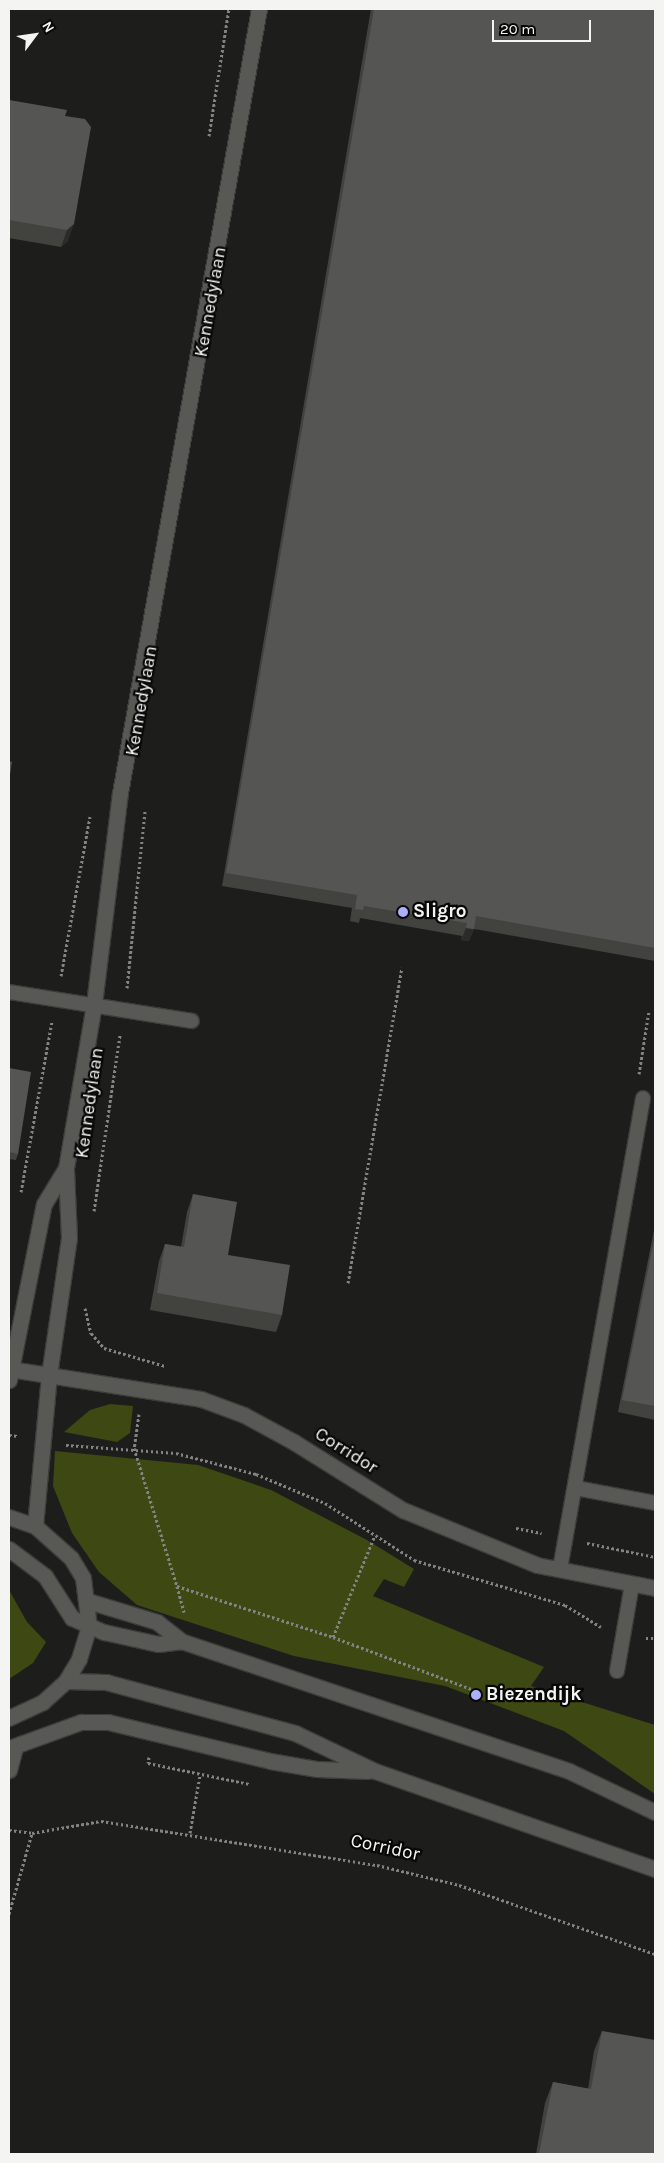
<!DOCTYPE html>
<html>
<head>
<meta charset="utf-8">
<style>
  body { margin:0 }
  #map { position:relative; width:664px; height:2163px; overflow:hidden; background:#1d1e1b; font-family:Karla,sans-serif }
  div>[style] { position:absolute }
  .green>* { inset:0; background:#3d4813 }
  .path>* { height:3px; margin-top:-1.5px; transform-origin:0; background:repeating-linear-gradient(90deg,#838381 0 2.5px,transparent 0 5px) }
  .roads { filter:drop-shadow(1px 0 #3c3c3a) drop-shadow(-1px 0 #3c3c3a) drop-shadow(0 1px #3c3c3a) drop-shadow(0 -1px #3c3c3a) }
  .service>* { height:14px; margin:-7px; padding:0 7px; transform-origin:7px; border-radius:7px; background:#585955 }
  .minor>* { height:15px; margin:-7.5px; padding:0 7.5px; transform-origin:7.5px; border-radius:7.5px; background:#585955 }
  .tertiary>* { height:15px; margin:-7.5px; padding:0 7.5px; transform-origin:7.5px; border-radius:7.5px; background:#585955 }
  .secondary>* { height:15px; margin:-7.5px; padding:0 7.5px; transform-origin:7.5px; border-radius:7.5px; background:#585955 }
  .wall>* { inset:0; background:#42433f }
  .shaded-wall>* { inset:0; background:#2b2c29 }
  .building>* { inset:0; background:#555653 }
  .dots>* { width:14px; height:14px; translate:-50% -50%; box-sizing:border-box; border:2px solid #080807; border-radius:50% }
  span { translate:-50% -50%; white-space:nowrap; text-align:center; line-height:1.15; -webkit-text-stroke:4.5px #080807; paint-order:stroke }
  .street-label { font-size:19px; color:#f4f4f2 }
  .poi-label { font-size:19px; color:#f4f4f2; font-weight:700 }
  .left { translate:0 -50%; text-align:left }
  .frame { position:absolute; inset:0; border:10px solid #f4f4f2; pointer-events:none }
  .north { position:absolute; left:10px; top:10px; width:50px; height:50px; -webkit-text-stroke:4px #080807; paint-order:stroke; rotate:59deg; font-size:14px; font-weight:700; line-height:20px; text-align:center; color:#f4f4f2 }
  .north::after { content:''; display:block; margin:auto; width:18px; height:22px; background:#f4f4f2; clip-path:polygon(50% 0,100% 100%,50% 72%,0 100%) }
  .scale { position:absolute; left:492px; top:20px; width:99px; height:22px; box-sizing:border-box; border:2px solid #f4f4f2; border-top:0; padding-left:6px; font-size:15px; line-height:18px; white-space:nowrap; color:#f4f4f2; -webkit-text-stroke:4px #080807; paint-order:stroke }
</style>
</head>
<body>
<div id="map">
  <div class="green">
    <div style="clip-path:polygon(110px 1404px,133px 1406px,130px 1433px,117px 1442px,64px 1432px,90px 1410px)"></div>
    <div style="clip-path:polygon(55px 1451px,198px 1465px,271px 1490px,367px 1540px,414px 1569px,404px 1587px,384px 1579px,373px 1596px,544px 1667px,531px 1686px,655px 1725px,655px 1794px,564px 1731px,445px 1686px,294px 1656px,137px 1605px,99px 1572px,72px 1533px,53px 1486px)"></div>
    <div style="clip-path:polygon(9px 1590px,27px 1622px,46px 1642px,33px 1663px,9px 1679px)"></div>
  </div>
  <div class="path">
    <div style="left:209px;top:136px;width:129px;rotate:-81.1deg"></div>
    <div style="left:61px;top:976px;width:162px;rotate:-79.7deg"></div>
    <div style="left:127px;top:988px;width:179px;rotate:-84.2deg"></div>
    <div style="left:639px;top:1074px;width:64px;rotate:-81deg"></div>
    <div style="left:21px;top:1192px;width:174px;rotate:-79.7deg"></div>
    <div style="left:94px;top:1211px;width:179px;rotate:-81.6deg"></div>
    <div style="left:348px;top:1283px;width:320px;rotate:-80.3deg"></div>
    <div style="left:85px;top:1308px;width:26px;rotate:77deg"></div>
    <div style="left:91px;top:1333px;width:20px;rotate:49deg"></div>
    <div style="left:104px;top:1348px;width:64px;rotate:16.4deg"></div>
    <div style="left:139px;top:1414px;width:34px;rotate:98deg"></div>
    <div style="left:134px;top:1448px;width:145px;rotate:72.7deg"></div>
    <div style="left:177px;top:1586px;width:164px;rotate:18.1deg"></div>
    <div style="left:333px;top:1637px;width:156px;rotate:20.6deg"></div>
    <div style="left:479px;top:1692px;width:4px;rotate:135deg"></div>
    <div style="left:9px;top:1435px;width:9px;rotate:6deg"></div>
    <div style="left:66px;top:1445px;width:110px;rotate:4.2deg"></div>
    <div style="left:176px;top:1453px;width:83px;rotate:14.7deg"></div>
    <div style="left:256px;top:1474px;width:75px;rotate:22.8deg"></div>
    <div style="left:325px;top:1503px;width:106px;rotate:32.6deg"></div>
    <div style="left:414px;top:1560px;width:158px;rotate:16.6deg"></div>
    <div style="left:565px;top:1605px;width:42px;rotate:31.4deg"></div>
    <div style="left:516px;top:1528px;width:26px;rotate:11deg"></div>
    <div style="left:587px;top:1543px;width:69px;rotate:11.6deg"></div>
    <div style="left:177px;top:1586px;width:27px;rotate:75deg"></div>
    <div style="left:333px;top:1637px;width:110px;rotate:-67.6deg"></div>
    <div style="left:646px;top:1638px;width:9px"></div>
    <div style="left:149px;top:1757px;width:6px;rotate:99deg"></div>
    <div style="left:148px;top:1763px;width:103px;rotate:11.7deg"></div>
    <div style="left:9px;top:1830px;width:23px;rotate:7deg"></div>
    <div style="left:32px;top:1833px;width:70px;rotate:-9.9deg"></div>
    <div style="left:101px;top:1821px;width:279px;rotate:9.1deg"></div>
    <div style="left:377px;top:1865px;width:84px;rotate:13.7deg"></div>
    <div style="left:459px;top:1885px;width:208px;rotate:19.4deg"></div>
    <div style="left:190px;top:1833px;width:59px;rotate:-80.2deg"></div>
    <div style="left:9px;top:1914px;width:84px;rotate:-74.1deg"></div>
  </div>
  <div class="roads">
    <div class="service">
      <div style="left:9px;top:992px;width:185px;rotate:9deg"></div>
      <div style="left:576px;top:1488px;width:80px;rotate:10.8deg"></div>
      <div style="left:560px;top:1569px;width:478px;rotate:-80deg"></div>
      <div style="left:617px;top:1671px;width:88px;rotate:-80.2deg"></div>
    </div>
    <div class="minor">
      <div style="left:9px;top:1770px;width:23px;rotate:-75deg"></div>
    </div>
    <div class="tertiary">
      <div style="left:10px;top:1369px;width:193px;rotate:8.9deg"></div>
      <div style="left:201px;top:1399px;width:46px;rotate:20.4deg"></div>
      <div style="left:244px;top:1415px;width:57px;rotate:28.4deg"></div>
      <div style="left:294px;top:1442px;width:128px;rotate:32deg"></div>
      <div style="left:403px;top:1510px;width:145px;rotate:22.3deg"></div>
      <div style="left:537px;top:1565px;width:120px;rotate:11deg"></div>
      <div style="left:9px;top:1380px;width:179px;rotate:-78.8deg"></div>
      <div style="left:44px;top:1204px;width:42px;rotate:-58.6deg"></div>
      <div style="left:35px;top:1526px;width:152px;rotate:-84.7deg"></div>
      <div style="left:49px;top:1375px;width:138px;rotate:-81.7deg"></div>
      <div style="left:69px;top:1238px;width:70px;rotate:-92.5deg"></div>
      <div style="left:66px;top:1168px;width:166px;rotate:-80.3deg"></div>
      <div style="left:94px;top:1004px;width:213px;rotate:-83deg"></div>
      <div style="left:120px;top:793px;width:796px;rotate:-79.95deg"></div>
    </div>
    <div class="secondary">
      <div style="left:9px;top:1517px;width:28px;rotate:19deg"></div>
      <div style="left:35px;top:1526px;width:48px;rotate:41.6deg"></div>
      <div style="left:71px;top:1558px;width:23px;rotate:59deg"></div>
      <div style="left:83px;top:1578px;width:48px;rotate:82.9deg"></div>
      <div style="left:89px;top:1626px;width:34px;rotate:107deg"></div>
      <div style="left:79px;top:1659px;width:26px;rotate:121deg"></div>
      <div style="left:66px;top:1681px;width:31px;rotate:138deg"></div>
      <div style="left:43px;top:1702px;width:38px;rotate:155deg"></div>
      <div style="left:9px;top:1549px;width:45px;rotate:36.9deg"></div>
      <div style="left:45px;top:1576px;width:50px;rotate:57.3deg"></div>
      <div style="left:72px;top:1618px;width:35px;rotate:24deg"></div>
      <div style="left:104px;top:1632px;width:55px;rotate:12.5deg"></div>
      <div style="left:158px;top:1644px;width:23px;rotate:-7deg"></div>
      <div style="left:88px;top:1601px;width:72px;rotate:16.9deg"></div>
      <div style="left:157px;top:1622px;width:31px;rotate:38deg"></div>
      <div style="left:181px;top:1641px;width:409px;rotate:18.5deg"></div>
      <div style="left:569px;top:1771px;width:95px;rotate:25.5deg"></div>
      <div style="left:66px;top:1681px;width:40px;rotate:1.4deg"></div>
      <div style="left:106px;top:1682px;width:196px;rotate:15.1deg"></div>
      <div style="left:295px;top:1733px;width:89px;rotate:25.4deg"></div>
      <div style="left:375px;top:1771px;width:297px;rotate:19.3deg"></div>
      <div style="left:9px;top:1748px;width:77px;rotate:-19.9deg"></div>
      <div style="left:81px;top:1722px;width:27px"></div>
      <div style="left:108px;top:1722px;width:167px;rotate:13.5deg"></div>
      <div style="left:270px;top:1761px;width:48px;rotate:9.7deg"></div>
      <div style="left:317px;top:1769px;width:51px;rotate:2.2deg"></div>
    </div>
  </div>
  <div class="wall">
    <div style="clip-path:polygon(371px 9px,655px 9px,655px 961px,474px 929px,469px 941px,461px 940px,462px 936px,360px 918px,359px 923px,350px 921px,352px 908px,222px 886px)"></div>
    <div style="clip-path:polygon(9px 100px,65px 116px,68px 241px,61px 247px,9px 238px)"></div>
    <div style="clip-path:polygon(9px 1068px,18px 1154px,16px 1160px,9px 1159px)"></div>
    <div style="clip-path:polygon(193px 1194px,228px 1255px,282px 1315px,276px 1332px,150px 1310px,159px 1261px,165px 1244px,181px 1247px,187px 1212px)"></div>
    <div style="clip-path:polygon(655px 1225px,655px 1420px,618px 1412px)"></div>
    <div style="clip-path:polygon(602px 2031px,655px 2154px,536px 2154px,545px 2103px,553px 2082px,588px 2089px,594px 2051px)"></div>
  </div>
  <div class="shaded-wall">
    <div style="clip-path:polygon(74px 224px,68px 241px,61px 247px,67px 230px)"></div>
    <div style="clip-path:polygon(466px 928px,474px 929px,469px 941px,461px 940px)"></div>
  </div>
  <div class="building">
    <div style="clip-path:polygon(374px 9px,655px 9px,655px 948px,476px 916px,474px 929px,466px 928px,467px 923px,364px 906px,363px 910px,355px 909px,357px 895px,226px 873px)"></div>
    <div style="clip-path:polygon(9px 100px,67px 110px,65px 116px,85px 119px,91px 127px,74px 224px,67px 230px,9px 220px)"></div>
    <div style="clip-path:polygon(9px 761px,12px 762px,9px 781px)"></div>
    <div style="clip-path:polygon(9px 1068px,31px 1072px,18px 1154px,9px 1152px)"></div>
    <div style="clip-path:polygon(193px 1194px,237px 1202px,228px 1255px,290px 1265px,282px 1315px,157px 1293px,165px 1244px,184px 1247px)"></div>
    <div style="clip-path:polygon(655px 1235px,655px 1406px,622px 1400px)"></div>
    <div style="clip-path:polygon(602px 2031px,655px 2040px,655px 2154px,539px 2154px,553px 2082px,591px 2089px)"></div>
  </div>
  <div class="dots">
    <div style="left:403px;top:912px;background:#acaffb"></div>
    <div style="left:476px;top:1695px;background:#acaffb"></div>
  </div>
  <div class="street-label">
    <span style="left:211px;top:302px;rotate:-80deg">Kennedylaan</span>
    <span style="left:142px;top:701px;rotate:-80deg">Kennedylaan</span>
    <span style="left:90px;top:1103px;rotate:-82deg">Kennedylaan</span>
    <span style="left:346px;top:1451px;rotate:32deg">Corridor</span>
    <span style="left:385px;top:1848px;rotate:12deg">Corridor</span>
  </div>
  <div class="poi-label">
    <span class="left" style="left:413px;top:912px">Sligro</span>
    <span class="left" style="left:486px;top:1695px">Biezendijk</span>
  </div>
  <div class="frame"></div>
  <div class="north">N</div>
  <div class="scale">20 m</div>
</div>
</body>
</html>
